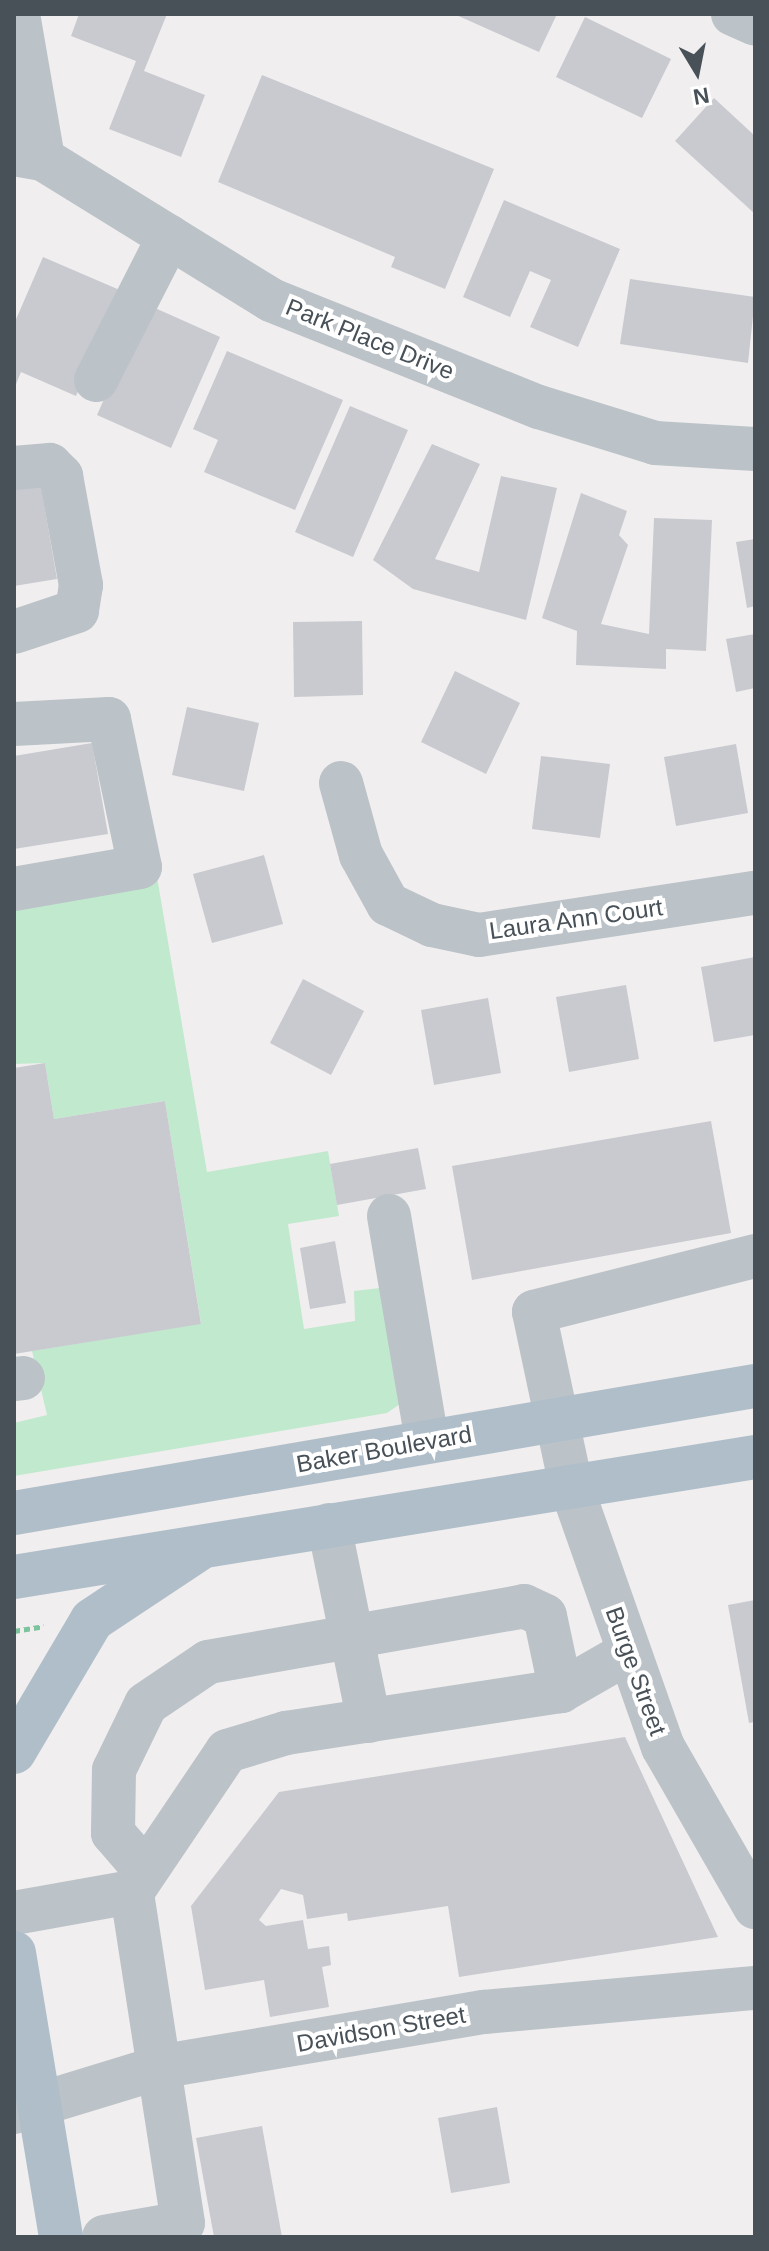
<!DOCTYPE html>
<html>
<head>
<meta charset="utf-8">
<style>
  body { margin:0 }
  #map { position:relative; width:769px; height:2251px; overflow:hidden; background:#f0eeee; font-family:Helvetica,sans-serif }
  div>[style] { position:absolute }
  .green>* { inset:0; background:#c1e9ce }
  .building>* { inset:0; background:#c9cad0 }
  .path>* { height:5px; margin-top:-2.5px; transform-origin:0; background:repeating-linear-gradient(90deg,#7dc39d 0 6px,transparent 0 10px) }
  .minor>* { height:44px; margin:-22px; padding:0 22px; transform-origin:22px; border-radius:22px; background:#bbc2c8 }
  .major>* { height:44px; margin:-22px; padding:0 22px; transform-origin:22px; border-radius:22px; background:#b0bec9 }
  span { translate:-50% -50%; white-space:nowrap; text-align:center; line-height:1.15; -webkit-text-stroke:8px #fff; paint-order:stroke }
  .street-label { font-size:24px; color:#485158 }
  .frame { position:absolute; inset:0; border:16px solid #485158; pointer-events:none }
  .north { position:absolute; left:657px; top:32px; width:80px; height:80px; -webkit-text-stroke:6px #fff; paint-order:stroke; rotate:170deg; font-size:22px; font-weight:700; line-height:32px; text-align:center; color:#485158 }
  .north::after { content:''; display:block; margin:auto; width:28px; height:36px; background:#485158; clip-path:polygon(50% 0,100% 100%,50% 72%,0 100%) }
</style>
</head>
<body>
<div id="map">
  <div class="green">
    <div style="clip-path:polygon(156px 871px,207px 1172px,328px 1151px,339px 1216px,288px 1224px,304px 1329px,355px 1321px,354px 1291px,380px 1288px,400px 1404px,387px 1413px,14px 1476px,14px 1423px,47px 1415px,32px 1351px,201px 1323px,165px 1101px,54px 1119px,45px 1063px,14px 1064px,14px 896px)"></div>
  </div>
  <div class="building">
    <div style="clip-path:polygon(79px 14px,167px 14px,144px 71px,205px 95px,181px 157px,109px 129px,136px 61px,71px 36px)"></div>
    <div style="clip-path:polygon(454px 14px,557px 14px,539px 52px)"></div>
    <div style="clip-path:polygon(585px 17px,671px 59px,642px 118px,556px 77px)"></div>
    <div style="clip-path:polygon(262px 75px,494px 169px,445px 289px,391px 267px,395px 257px,218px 182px)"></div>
    <div style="clip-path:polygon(714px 98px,755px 136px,755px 214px,675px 141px)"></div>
    <div style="clip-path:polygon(504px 200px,620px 249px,578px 347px,530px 327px,551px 280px,530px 271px,510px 317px,463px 297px)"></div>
    <div style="clip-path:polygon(43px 257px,122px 291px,76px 396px,21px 372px,14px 389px,14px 324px)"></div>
    <div style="clip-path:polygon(630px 279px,755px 297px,748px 363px,620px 344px)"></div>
    <div style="clip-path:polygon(146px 304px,220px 337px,171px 448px,97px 415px)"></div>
    <div style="clip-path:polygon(227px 351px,343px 400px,295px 510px,204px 472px,218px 440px,193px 429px)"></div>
    <div style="clip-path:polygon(350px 406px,408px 430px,353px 557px,295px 532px)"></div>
    <div style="clip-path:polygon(432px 444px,480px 464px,435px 559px,479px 572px,501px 476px,557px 488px,526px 620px,413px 589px,373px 560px)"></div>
    <div style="clip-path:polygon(40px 481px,57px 579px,14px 586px,14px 485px)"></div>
    <div style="clip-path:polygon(581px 493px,627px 511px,619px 535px,628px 545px,601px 624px,649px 634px,654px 518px,712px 520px,706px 651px,666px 649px,666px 669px,576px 665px,577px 631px,542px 618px)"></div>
    <div style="clip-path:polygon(755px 539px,755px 606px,747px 608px,736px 542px)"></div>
    <div style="clip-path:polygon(362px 621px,363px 695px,294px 697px,293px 622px)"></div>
    <div style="clip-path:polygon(755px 634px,755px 688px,736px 692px,726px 639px)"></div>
    <div style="clip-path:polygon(455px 671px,520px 703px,486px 774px,421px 742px)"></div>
    <div style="clip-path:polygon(187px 707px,259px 723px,244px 791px,172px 775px)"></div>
    <div style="clip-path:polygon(92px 743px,108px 834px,14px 849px,14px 756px)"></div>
    <div style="clip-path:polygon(736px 744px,748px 813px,676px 826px,664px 757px)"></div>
    <div style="clip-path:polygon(541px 756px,610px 764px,600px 838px,532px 829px)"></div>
    <div style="clip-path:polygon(264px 855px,283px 924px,212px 943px,193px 874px)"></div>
    <div style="clip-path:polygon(755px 957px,755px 1035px,714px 1042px,701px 967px)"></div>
    <div style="clip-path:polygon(303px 979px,364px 1011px,331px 1075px,270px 1043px)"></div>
    <div style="clip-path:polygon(626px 985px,639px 1059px,569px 1072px,556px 997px)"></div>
    <div style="clip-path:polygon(488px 998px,501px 1073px,434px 1085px,421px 1010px)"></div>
    <div style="clip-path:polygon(45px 1063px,54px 1119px,165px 1101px,201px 1324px,14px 1354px,14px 1068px)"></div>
    <div style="clip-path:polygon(711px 1121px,731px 1233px,472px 1280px,452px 1166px)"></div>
    <div style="clip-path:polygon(418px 1148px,426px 1189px,337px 1205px,330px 1164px)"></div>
    <div style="clip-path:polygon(335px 1241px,346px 1303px,310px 1309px,300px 1248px)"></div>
    <div style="clip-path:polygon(755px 1600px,755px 1722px,749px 1723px,728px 1605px)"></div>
    <div style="clip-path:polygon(625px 1737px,718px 1937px,459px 1977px,448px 1906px,348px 1921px,347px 1913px,307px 1919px,303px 1895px,281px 1889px,259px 1920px,266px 1926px,303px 1920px,308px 1949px,329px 1946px,331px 1965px,322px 1967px,329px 2007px,270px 2017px,264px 1980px,205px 1990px,191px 1906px,279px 1792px)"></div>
    <div style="clip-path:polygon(497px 2107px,510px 2183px,451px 2193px,438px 2118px)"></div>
    <div style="clip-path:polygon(262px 2126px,282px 2237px,214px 2237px,196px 2138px)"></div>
  </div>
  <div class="path">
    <div style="left:14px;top:1631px;width:30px;rotate:-9deg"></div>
  </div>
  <div class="minor">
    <div style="left:18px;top:14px;width:147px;rotate:80.2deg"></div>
    <div style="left:733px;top:14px;width:24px;rotate:24deg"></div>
    <div style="left:14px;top:154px;width:29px;rotate:10deg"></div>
    <div style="left:43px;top:159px;width:268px;rotate:31.7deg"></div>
    <div style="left:271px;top:300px;width:289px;rotate:21.8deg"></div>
    <div style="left:539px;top:407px;width:121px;rotate:17.2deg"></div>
    <div style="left:655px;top:443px;width:100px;rotate:3.4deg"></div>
    <div style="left:96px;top:380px;width:161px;rotate:-63deg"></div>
    <div style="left:14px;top:468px;width:36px;rotate:-5deg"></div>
    <div style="left:50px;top:465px;width:16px;rotate:45deg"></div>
    <div style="left:61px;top:476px;width:111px;rotate:79.6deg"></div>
    <div style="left:81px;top:585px;width:26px;rotate:99deg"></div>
    <div style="left:77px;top:611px;width:66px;rotate:161.6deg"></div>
    <div style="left:14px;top:724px;width:95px;rotate:-3deg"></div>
    <div style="left:109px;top:719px;width:151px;rotate:78.2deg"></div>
    <div style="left:140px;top:867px;width:128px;rotate:170.1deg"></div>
    <div style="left:341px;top:783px;width:75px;rotate:74.5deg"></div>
    <div style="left:361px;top:855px;width:56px;rotate:61.1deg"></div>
    <div style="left:388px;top:904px;width:49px;rotate:25.5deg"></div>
    <div style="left:432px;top:925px;width:48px;rotate:12deg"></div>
    <div style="left:479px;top:935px;width:279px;rotate:-8.7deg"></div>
    <div style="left:389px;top:1216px;width:228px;rotate:80.4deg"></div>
    <div style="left:755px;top:1256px;width:228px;rotate:165.8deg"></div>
    <div style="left:534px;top:1312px;width:178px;rotate:78deg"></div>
    <div style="left:571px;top:1486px;width:277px;rotate:70.6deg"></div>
    <div style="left:663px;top:1747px;width:185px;rotate:60.1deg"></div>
    <div style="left:14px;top:1379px;width:9px;rotate:-6deg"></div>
    <div style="left:329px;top:1525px;width:200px;rotate:78.5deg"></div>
    <div style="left:145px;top:1870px;width:49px;rotate:-130.9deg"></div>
    <div style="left:113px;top:1833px;width:63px;rotate:-89.1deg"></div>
    <div style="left:114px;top:1770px;width:73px;rotate:-64.1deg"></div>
    <div style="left:146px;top:1704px;width:75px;rotate:-34.1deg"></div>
    <div style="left:208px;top:1662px;width:321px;rotate:-10deg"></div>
    <div style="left:524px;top:1606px;width:23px;rotate:25deg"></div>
    <div style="left:545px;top:1616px;width:77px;rotate:78deg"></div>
    <div style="left:14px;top:1913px;width:120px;rotate:-10.1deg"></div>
    <div style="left:14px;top:2112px;width:157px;rotate:-17deg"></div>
    <div style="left:164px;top:2066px;width:325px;rotate:-9.6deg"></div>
    <div style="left:484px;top:2012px;width:272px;rotate:-5.1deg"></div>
    <div style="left:104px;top:2237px;width:80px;rotate:-10deg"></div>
    <div style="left:183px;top:2223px;width:335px;rotate:-98.8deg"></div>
    <div style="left:132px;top:1892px;width:170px;rotate:-56deg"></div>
    <div style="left:227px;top:1751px;width:62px;rotate:-17deg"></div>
    <div style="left:286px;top:1733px;width:278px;rotate:-8.7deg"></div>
    <div style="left:561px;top:1691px;width:78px;rotate:-29.8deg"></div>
  </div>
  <div class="major">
    <div style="left:14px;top:1513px;width:752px;rotate:-9.73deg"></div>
    <div style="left:14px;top:1577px;width:751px;rotate:-9.2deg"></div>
    <div style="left:14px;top:1752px;width:153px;rotate:-59.4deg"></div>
    <div style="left:92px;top:1620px;width:128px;rotate:-33.6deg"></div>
    <div style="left:14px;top:1953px;width:288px;rotate:80.6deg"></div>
  </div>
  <div class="street-label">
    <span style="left:370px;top:339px;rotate:22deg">Park Place Drive</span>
    <span style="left:576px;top:919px;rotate:-8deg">Laura Ann Court</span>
    <span style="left:384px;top:1449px;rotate:-10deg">Baker Boulevard</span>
    <span style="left:636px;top:1671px;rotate:70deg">Burge Street</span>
    <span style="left:381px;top:2029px;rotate:-10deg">Davidson Street</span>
  </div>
  <div class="frame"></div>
  <div class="north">N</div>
</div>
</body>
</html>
